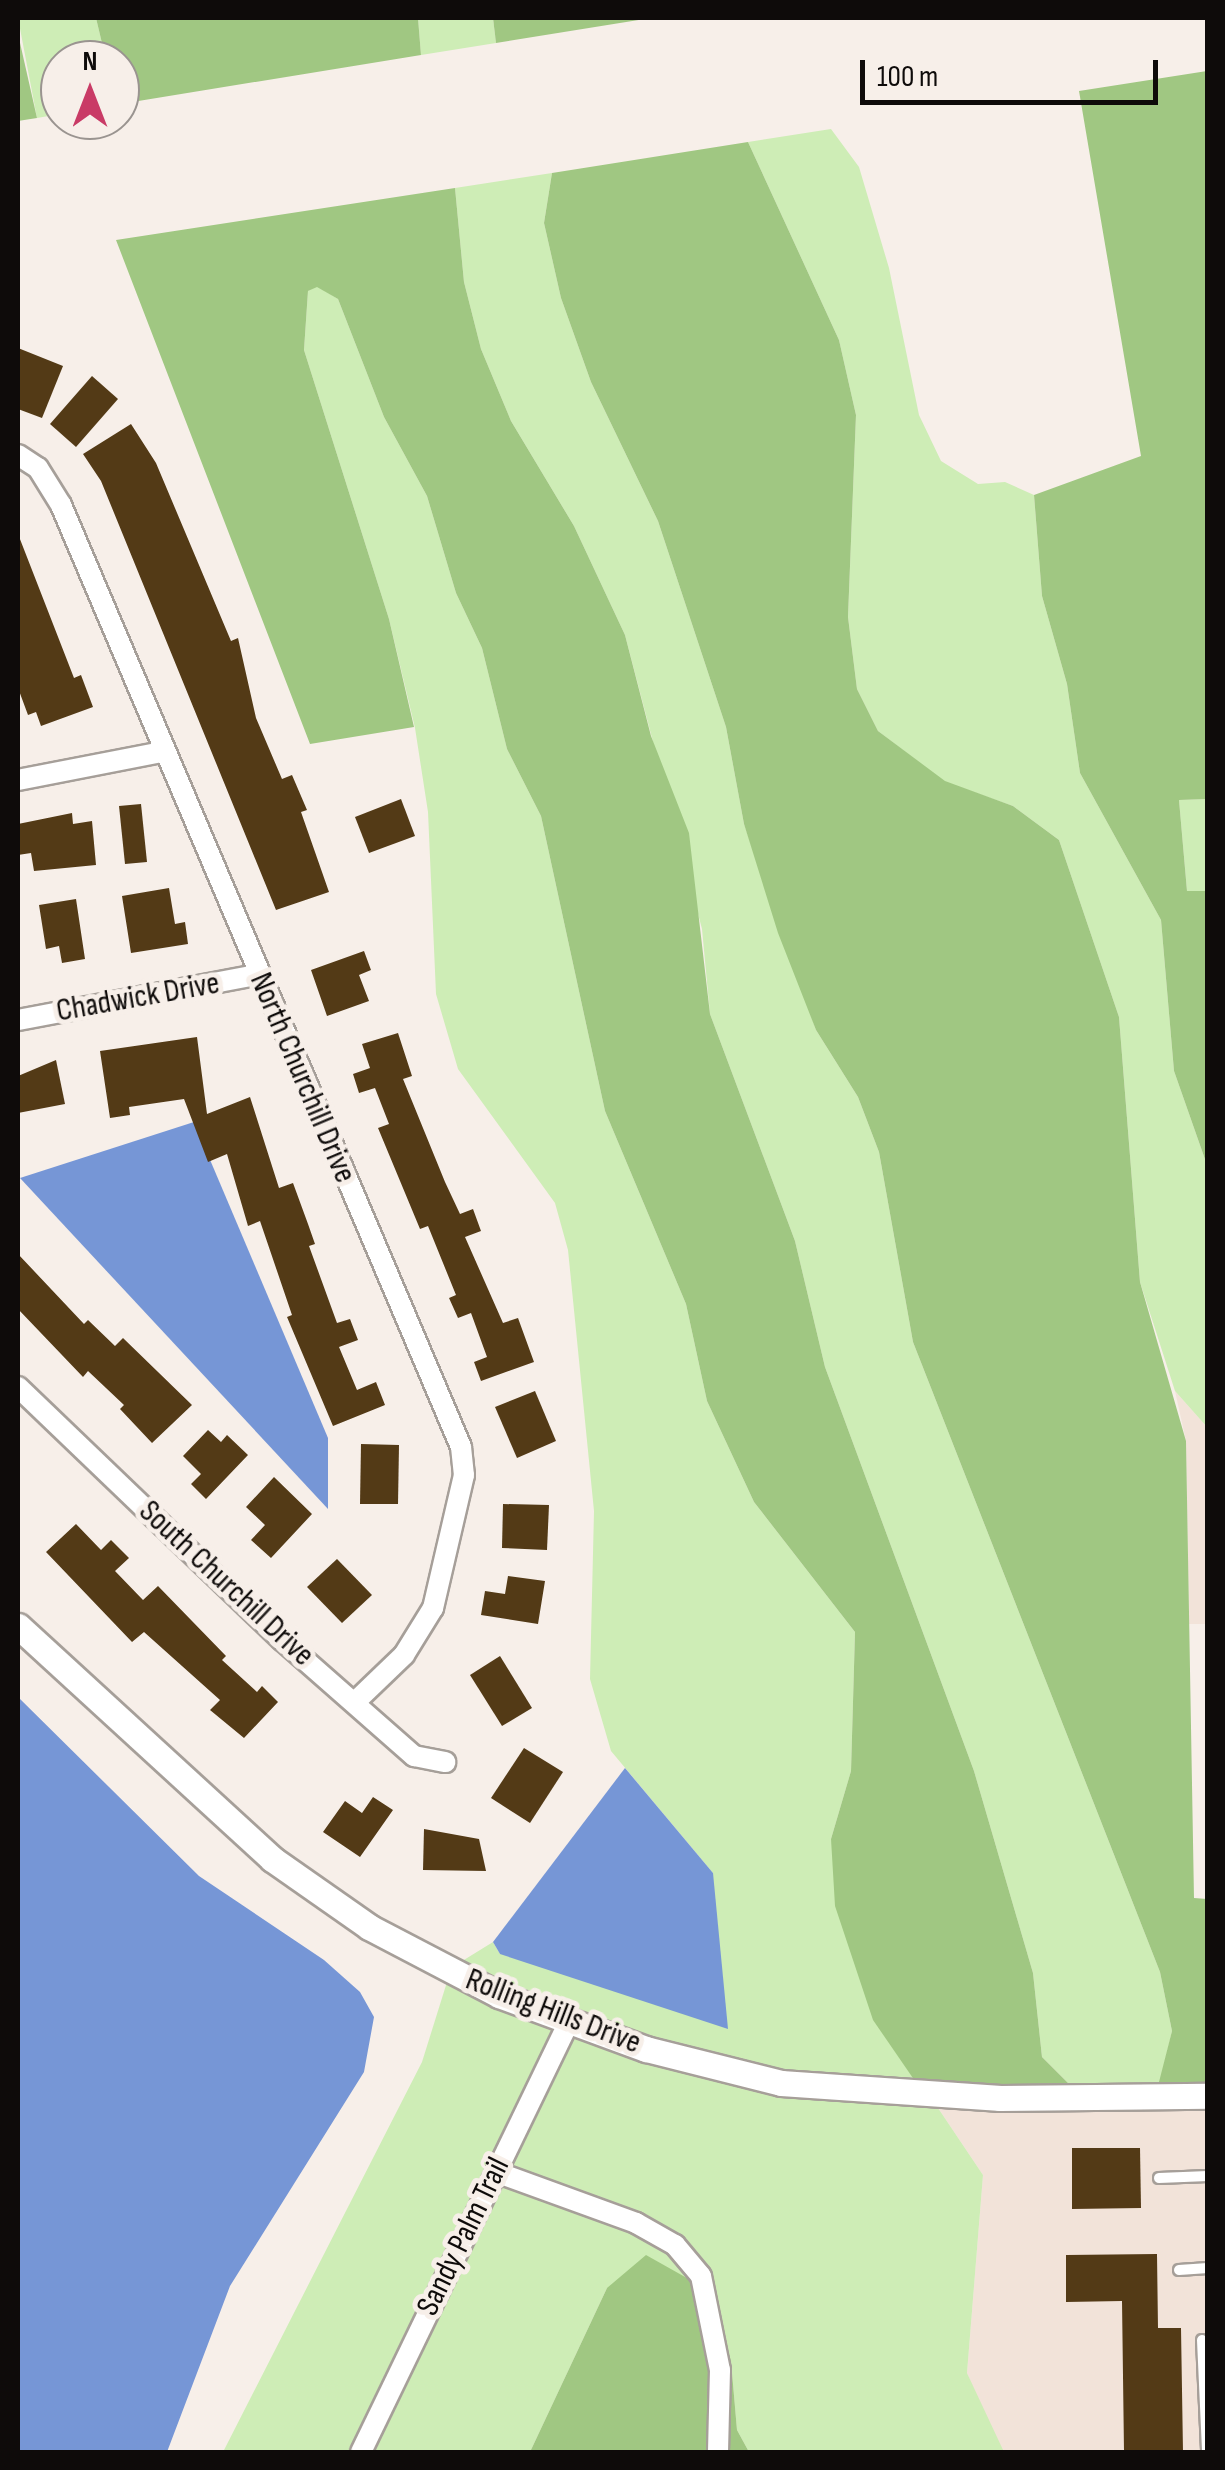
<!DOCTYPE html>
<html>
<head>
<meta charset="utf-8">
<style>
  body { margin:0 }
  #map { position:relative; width:1225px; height:2470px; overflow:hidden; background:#f7efe9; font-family:"Sofia Sans Condensed",sans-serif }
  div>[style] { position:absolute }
  .built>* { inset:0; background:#f2e3d9 }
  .green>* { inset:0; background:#ceedb6 }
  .forest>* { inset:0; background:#a0c782 }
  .water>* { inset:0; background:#7696d6 }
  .building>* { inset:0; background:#533a16 }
  .roads { filter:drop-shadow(2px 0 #a69f99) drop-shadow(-2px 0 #a69f99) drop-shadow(0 2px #a69f99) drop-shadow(0 -2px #a69f99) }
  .service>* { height:10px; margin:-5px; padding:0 5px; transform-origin:5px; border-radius:5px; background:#fff }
  .minor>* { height:20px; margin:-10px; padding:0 10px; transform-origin:10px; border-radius:10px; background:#fff }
  .tertiary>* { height:25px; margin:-12.5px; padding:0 12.5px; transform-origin:12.5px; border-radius:12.5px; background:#fff }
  span { translate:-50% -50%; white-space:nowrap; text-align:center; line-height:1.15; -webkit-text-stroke:10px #f7efe9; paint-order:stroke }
  .street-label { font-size:32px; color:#0e0b0a }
  .frame { position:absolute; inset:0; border:20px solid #0e0b0a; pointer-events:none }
  .north { position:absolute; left:40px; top:40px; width:100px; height:100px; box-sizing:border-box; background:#f7efe9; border:2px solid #9a9490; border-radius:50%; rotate:0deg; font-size:28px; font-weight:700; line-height:40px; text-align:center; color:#0e0b0a }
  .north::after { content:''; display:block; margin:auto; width:35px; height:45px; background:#c93b66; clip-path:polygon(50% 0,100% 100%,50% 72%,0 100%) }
  .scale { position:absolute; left:860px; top:60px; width:298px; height:45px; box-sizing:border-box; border:5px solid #0e0b0a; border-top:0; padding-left:12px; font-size:30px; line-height:35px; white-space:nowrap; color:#0e0b0a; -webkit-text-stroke:8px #f7efe9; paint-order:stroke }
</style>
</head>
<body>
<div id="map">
  <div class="built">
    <div style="clip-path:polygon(1175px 1391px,1207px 1427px,1207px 1624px,1189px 1624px,1186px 1441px)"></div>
    <div style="clip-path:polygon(938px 2108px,1207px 2108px,1207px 2452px,1004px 2452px,997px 2445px,967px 2373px,983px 2175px)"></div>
  </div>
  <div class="green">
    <div style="clip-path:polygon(18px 18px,96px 18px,106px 60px,60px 60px,60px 114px,37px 118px)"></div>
    <div style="clip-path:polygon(418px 18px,493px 18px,496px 43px,421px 55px)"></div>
    <div style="clip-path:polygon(831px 129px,859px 167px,889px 268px,919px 415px,941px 461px,978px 484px,1005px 482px,1034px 495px,1042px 596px,1067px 684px,1080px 773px,1161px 920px,1174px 1071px,1207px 1165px,1207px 1427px,1175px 1391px,1140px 1282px,1119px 1017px,1059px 840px,1013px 806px,945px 782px,878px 731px,857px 689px,848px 617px,856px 415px,839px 340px,748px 142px)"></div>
    <div style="clip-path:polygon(552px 173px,544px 223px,561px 298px,591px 382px,658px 521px,726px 727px,744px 824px,816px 1030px,858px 1097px,879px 1152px,913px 1342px,1160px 1972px,1172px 2031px,1160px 2082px,1152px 2085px,1071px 2086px,1042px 2057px,1033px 1973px,974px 1771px,825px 1367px,795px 1241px,710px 1014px,702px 929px,625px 635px,574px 526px,511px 421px,481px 349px,464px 282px,455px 188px)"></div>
    <div style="clip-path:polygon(317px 286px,338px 299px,384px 417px,427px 496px,456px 593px,482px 648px,507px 749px,541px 816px,605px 1111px,686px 1304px,707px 1401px,754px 1502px,855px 1632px,851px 1771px,831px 1839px,917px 2084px,782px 2071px,649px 2038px,459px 1963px,493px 1942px,500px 1954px,713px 1873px,611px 1751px,590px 1679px,594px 1511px,568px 1250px,555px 1203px,458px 1069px,436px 994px,428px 812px,415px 728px,389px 619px,304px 350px,308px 291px)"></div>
    <div style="clip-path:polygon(1207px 799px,1207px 891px,1187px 891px,1179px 800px)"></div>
    <div style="clip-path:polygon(447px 1982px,595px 2044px,707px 2078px,779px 2094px,938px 2108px,983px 2175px,967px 2373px,1004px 2452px,749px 2452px,737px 2430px,731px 2361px,607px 2288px,530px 2452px,223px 2452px,422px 2062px)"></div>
  </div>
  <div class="forest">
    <div style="clip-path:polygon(96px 18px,418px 18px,421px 55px,120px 104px,120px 60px,106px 60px)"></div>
    <div style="clip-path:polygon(493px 18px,651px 18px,496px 43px)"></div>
    <div style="clip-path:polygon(18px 34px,37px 118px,18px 121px)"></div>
    <div style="clip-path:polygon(1207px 71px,1208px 799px,1179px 800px,1187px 891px,1207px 891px,1207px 1165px,1174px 1071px,1161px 920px,1080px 773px,1067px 684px,1042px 596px,1034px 495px,1141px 456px,1079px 91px)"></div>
    <div style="clip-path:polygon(748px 142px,839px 340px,856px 415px,848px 617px,857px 689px,878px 731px,945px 781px,1013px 806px,1059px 840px,1119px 1017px,1140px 1282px,1186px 1441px,1194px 1898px,1207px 1899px,1207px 2082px,1159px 2082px,1172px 2031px,1160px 1972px,913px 1342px,879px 1152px,858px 1097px,816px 1030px,778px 933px,744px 824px,726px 727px,658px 521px,591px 382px,561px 298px,544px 223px,552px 173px)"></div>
    <div style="clip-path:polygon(455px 188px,464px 282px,481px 349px,511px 421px,574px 526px,625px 635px,651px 736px,689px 833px,710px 1014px,795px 1241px,825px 1367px,974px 1771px,1033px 1973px,1042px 2057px,1071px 2086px,917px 2084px,873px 2020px,835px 1906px,831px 1839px,851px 1771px,855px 1632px,754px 1502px,707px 1401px,686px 1304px,605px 1111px,541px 816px,507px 749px,482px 648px,456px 593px,427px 496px,384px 417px,338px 299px,317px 287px,308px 291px,304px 350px,389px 619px,414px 727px,310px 744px,116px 240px)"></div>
    <div style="clip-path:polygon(646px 2255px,710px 2291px,731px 2361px,737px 2430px,749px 2452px,530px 2452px,607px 2288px)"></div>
  </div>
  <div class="water">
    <div style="clip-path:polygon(194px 1122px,328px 1438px,328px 1509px,20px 1178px)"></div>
    <div style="clip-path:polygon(18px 1697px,199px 1876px,324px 1960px,360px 1992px,374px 2017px,364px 2072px,230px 2286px,167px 2452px,18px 2452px)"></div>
    <div style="clip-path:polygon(625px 1768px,713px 1873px,728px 2029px,500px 1954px,493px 1942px)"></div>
  </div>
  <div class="building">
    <div style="clip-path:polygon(18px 348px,63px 366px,42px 418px,18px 409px)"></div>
    <div style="clip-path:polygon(92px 376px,118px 399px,76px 447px,50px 424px)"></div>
    <div style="clip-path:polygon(131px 424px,156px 463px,231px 641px,238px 638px,256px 718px,282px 779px,292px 775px,307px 810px,301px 812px,329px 892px,276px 910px,101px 481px,83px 454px)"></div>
    <div style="clip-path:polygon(18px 534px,74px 678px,81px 675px,93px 707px,41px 726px,36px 712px,28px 715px,18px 688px)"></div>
    <div style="clip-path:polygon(401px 799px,415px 836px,369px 853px,355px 817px)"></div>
    <div style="clip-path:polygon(141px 804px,147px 862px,125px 864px,119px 806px)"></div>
    <div style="clip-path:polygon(72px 813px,73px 824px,92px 821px,96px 865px,34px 871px,31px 853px,18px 855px,18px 824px)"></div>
    <div style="clip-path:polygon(169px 888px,175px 924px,185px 922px,188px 944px,131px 953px,122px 896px)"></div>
    <div style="clip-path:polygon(76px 899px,85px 959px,62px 963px,59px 946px,46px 949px,39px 905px)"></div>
    <div style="clip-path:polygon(364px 951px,371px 970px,359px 975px,369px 1001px,327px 1016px,311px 970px)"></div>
    <div style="clip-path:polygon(398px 1033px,412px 1076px,403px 1079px,445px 1182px,460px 1214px,473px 1209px,481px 1231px,465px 1237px,503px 1323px,518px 1318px,534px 1362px,481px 1381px,474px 1362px,487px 1357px,471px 1313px,458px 1318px,449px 1298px,456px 1295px,428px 1226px,420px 1229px,378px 1128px,389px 1124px,375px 1088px,359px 1093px,353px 1074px,370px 1068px,362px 1044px)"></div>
    <div style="clip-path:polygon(197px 1037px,207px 1114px,250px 1097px,279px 1188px,293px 1183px,308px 1224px,315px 1244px,309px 1246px,337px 1323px,350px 1319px,358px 1340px,339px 1347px,357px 1390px,376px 1382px,385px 1405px,333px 1426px,287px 1317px,292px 1315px,260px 1221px,248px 1226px,227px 1154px,208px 1162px,184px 1099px,129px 1107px,130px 1115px,110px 1118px,100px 1051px)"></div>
    <div style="clip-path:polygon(56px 1060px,65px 1104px,18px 1113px,18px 1076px)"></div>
    <div style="clip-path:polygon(18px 1254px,84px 1324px,88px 1320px,115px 1346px,123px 1338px,192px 1405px,152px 1443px,120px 1409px,124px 1405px,88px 1371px,83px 1377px,18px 1309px)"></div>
    <div style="clip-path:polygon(535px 1391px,556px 1441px,517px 1458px,495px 1407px)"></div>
    <div style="clip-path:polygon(208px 1430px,221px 1442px,227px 1435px,248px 1455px,206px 1499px,191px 1484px,201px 1474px,183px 1456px)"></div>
    <div style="clip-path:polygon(361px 1444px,399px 1445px,398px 1504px,360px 1504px)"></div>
    <div style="clip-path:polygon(274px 1477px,312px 1514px,271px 1558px,251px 1540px,265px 1525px,246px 1507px)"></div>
    <div style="clip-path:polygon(503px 1504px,549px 1505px,547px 1550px,502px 1548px)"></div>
    <div style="clip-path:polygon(76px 1524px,101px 1550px,111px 1540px,129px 1558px,115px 1571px,143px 1600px,158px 1586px,226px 1656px,222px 1660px,257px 1692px,262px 1686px,278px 1702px,244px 1738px,210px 1710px,220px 1700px,144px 1632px,132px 1642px,46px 1552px)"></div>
    <div style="clip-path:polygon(337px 1559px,372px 1595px,342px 1623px,307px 1587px)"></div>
    <div style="clip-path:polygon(508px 1576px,545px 1581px,538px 1624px,481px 1615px,485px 1591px,505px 1594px)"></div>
    <div style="clip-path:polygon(500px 1656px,532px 1708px,502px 1726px,470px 1675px)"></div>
    <div style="clip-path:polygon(524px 1748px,563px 1772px,530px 1823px,491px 1798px)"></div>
    <div style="clip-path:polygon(373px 1797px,393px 1810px,360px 1857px,323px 1832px,345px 1801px,362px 1813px)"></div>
    <div style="clip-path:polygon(424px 1829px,479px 1839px,486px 1871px,423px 1870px)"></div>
    <div style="clip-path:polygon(1072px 2148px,1140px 2148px,1141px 2208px,1072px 2209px)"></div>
    <div style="clip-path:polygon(1157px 2254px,1158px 2328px,1181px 2328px,1183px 2452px,1124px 2452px,1122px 2301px,1066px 2302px,1066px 2255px)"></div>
  </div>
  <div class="roads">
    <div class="service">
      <div style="left:1159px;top:2178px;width:49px;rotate:-2.3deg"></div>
      <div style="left:1179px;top:2270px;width:29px;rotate:-4deg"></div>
      <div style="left:1202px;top:2340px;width:112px;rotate:87.4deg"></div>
    </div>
    <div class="minor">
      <div style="left:18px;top:455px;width:24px;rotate:33deg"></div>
      <div style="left:38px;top:468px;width:44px;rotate:58.1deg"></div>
      <div style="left:61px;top:505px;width:1023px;rotate:66.99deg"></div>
      <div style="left:461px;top:1447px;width:28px;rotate:84deg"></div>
      <div style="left:464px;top:1475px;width:137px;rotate:103.1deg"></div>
      <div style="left:433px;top:1608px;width:55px;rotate:121.7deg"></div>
      <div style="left:404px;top:1655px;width:68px;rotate:136.2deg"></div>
      <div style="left:18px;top:780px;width:147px;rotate:-11deg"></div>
      <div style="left:18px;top:1020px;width:243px;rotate:-10.7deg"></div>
      <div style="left:18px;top:1387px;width:366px;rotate:43.8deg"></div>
      <div style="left:282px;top:1640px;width:176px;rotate:41.3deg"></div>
      <div style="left:414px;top:1756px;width:32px;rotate:11deg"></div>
      <div style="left:496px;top:2172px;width:149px;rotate:20deg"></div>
      <div style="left:636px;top:2223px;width:45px;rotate:29.4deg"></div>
      <div style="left:675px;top:2245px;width:40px;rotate:50deg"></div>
      <div style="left:701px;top:2276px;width:96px;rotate:78.6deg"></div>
      <div style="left:720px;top:2370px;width:82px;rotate:91.4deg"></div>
      <div style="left:361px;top:2452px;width:478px;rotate:-64.2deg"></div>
    </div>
    <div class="tertiary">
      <div style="left:18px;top:1626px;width:345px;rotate:42.5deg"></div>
      <div style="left:272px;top:1859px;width:118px;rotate:35deg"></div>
      <div style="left:369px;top:1927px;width:147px;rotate:27.6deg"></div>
      <div style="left:499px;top:1995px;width:157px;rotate:20.2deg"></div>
      <div style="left:646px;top:2049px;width:139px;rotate:14.1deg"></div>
      <div style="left:781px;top:2083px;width:220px;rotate:3.9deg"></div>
      <div style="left:1000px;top:2098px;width:208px;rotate:-0.6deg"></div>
    </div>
  </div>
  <div class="street-label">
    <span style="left:138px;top:998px;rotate:-10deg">Chadwick Drive</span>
    <span style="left:302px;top:1078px;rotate:67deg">North Churchill Drive</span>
    <span style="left:226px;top:1584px;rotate:43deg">South Churchill Drive</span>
    <span style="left:553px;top:2012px;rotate:21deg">Rolling Hills Drive</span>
    <span style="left:464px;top:2237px;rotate:-64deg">Sandy Palm Trail</span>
  </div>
  <div class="frame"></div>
  <div class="north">N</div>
  <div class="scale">100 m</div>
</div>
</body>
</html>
